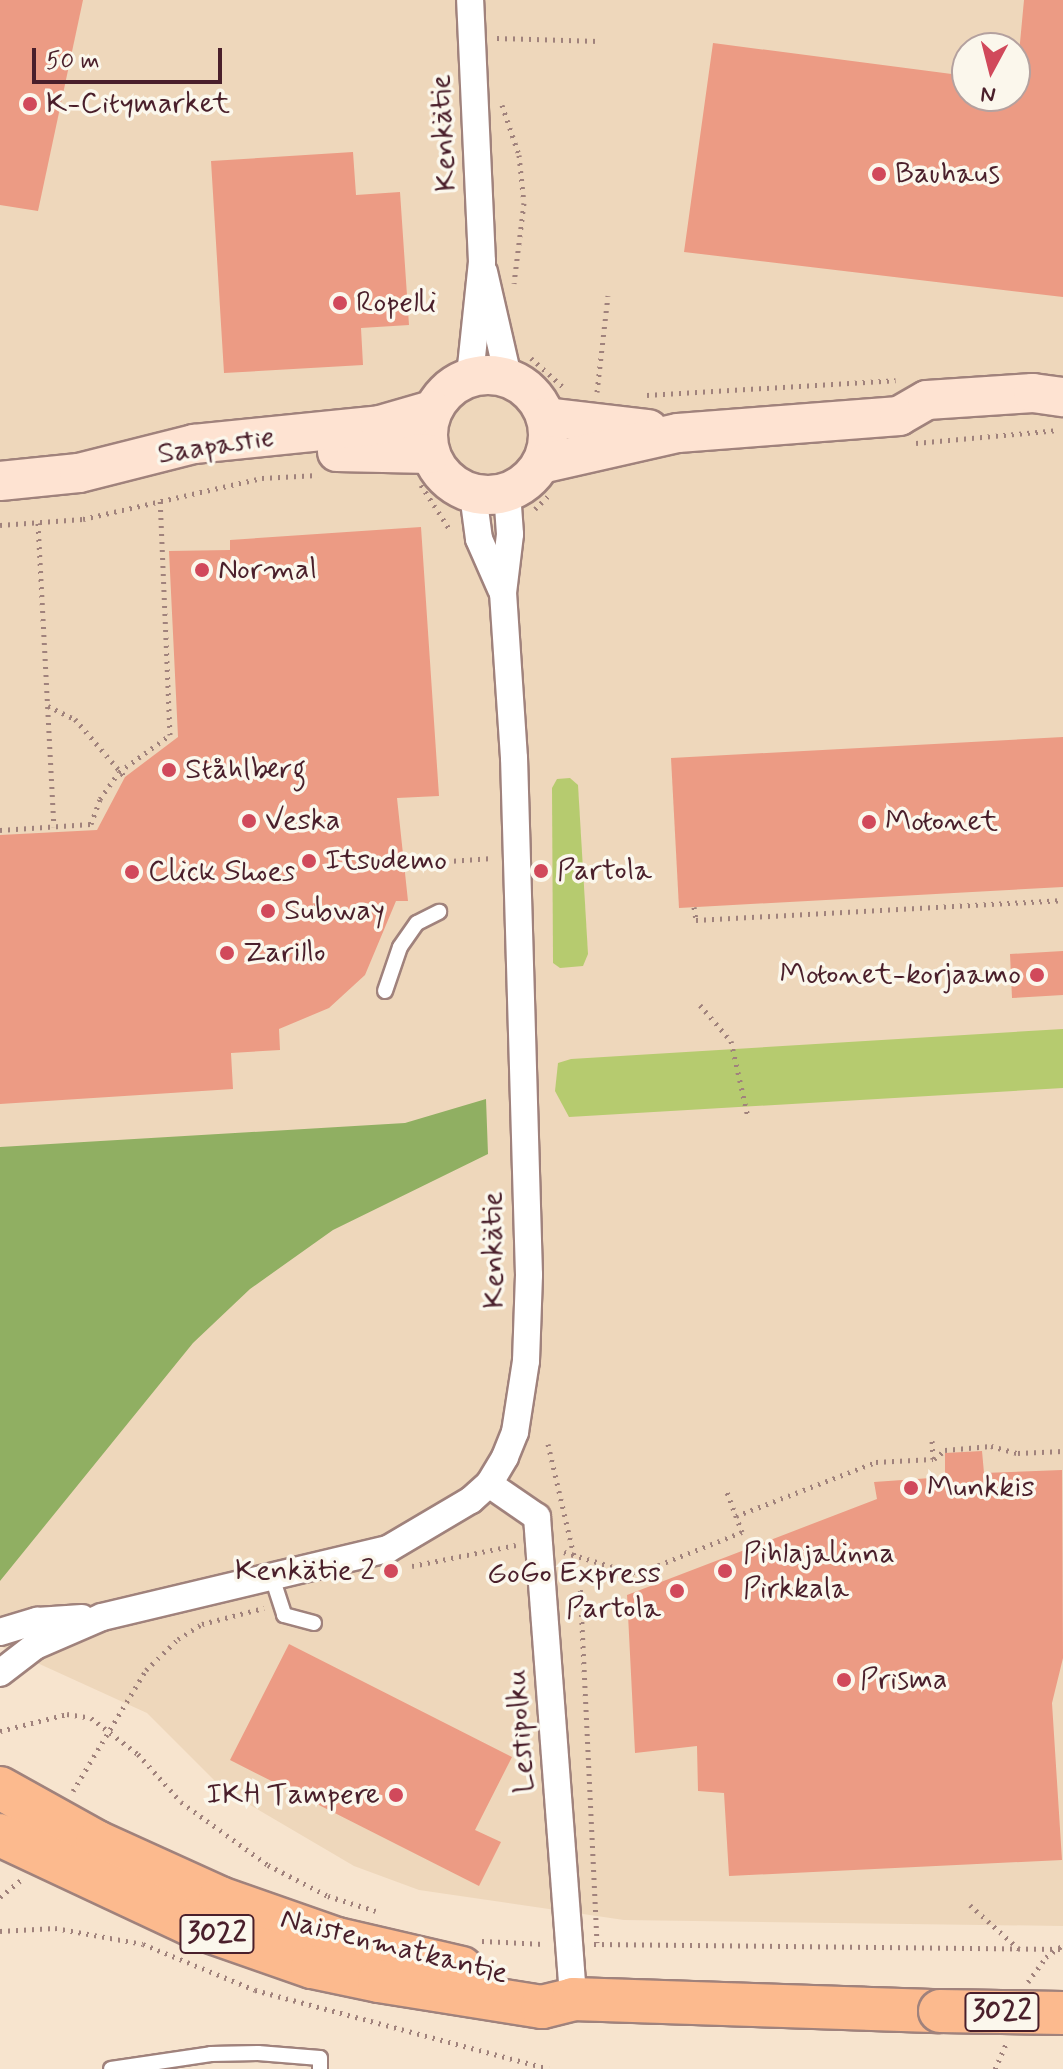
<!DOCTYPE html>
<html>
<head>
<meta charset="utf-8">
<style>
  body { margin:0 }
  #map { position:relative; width:1063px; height:2069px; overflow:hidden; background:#f7e4ce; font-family:Mynerve,sans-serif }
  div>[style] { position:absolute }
  .built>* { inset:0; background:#eed7bb }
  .green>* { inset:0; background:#b6cb6f }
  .forest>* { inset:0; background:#90af62 }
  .building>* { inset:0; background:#ec9b84 }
  .path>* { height:5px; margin-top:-2.5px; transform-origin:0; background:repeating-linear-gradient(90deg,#a0827c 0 2px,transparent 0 8px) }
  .roads { filter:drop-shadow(2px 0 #a0827c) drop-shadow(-2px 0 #a0827c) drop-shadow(0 2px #a0827c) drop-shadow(0 -2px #a0827c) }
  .lane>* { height:14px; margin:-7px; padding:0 7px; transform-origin:7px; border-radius:7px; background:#fff }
  .street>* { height:26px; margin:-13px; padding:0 13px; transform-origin:13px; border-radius:13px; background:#fff }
  .secondary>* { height:38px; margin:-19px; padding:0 19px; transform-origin:19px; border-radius:19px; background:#fee3d2 }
  .secondary>.ring { margin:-19px; padding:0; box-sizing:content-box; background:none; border:38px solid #fee3d2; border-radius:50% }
  .primary>* { height:42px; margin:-21px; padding:0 21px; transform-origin:21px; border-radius:21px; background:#fcba8e }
  .bridges { filter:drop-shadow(2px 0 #a0827c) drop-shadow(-2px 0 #a0827c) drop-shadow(0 2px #a0827c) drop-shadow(0 -2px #a0827c) }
  .primary-bridge>* { height:42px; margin:-21px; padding:0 21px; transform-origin:21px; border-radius:21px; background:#fcba8e }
  .dots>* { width:22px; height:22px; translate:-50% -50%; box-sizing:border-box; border:4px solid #fbf7ec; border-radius:50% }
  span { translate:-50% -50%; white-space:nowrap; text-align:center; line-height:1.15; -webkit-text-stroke:7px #fbf7ec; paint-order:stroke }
  .shield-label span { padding:2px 6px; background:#fbf7ec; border:2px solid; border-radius:6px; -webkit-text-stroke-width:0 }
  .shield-label { font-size:28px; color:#4a1f2b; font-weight:700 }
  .poi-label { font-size:30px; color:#4a1f2b }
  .left { translate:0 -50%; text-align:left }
  .right { translate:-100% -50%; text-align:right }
  .street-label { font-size:30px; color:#4a1f2b }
  .north { position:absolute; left:951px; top:32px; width:80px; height:80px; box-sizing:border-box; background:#fbf7ec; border:2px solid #b4a19f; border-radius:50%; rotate:187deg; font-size:22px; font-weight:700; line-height:32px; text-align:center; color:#4a1f2b }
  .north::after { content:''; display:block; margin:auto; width:28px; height:36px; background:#d1495b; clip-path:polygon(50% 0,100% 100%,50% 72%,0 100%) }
  .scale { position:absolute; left:32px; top:48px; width:190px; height:36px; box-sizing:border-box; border:4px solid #4a1f2b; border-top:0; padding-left:10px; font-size:24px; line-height:28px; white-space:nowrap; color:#4a1f2b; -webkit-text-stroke:6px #fbf7ec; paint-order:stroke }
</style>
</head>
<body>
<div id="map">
  <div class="built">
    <div style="clip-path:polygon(evenodd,0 0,1063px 0,1063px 1926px,624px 1920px,419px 1890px,354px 1866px,223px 1789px,147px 1713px,0 1646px,0 0,967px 48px,1015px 48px,1015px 96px,967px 96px,967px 48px)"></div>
  </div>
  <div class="green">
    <div style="clip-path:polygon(570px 778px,578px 785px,588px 954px,583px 966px,560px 968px,553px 963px,552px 788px,557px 779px)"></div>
    <div style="clip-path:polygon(1063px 1029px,1063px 1088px,569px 1117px,555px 1091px,558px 1063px,571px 1059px)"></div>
  </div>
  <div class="forest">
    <div style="clip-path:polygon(486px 1099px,488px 1154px,333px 1230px,250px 1289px,193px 1343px,0 1581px,0 1147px,405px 1123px)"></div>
  </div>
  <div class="building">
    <div style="clip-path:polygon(0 0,83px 0,38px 211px,0 205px)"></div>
    <div style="clip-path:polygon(1024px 0,1063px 0,1063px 297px,684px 252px,713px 43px,967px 76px,967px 96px,1015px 96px)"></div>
    <div style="clip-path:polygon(353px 152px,356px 195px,400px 192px,409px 325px,361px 328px,363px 365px,224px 373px,211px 161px)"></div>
    <div style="clip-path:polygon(421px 527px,439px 796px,397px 798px,408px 901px,396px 901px,365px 975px,329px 1008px,279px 1029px,280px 1050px,231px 1053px,233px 1089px,0 1104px,0 835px,97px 830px,125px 777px,178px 737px,169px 551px,230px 550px,230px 540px)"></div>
    <div style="clip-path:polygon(1063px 737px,1063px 887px,679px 908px,671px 758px)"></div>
    <div style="clip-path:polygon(1063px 951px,1063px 995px,1012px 998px,1010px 954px)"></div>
    <div style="clip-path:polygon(982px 1451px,984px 1473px,1062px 1470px,1063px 1658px,1052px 1703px,1062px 1860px,729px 1876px,724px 1793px,698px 1791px,697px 1746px,635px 1753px,627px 1595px,877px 1499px,874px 1482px,945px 1477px,945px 1453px)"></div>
    <div style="clip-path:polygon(289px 1644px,512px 1757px,475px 1830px,501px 1842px,479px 1886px,230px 1760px)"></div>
  </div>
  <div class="path">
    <div style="left:497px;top:38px;width:102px;rotate:1.7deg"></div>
    <div style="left:502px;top:105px;width:53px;rotate:71.2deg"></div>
    <div style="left:519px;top:155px;width:48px;rotate:84.1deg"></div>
    <div style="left:524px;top:203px;width:81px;rotate:97.1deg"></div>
    <div style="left:531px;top:358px;width:42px;rotate:42.1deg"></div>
    <div style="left:597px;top:392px;width:97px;rotate:-83.5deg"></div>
    <div style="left:647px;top:395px;width:249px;rotate:-3.4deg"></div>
    <div style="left:916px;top:443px;width:143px;rotate:-5.2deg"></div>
    <div style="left:421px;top:485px;width:54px;rotate:57.2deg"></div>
    <div style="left:535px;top:509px;width:21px;rotate:-45deg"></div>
    <div style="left:38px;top:523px;width:304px;rotate:87deg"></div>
    <div style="left:0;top:525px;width:83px;rotate:-4.1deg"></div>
    <div style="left:83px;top:519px;width:184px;rotate:-12.9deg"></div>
    <div style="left:262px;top:478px;width:56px;rotate:-3.1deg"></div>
    <div style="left:48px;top:706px;width:30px;rotate:26deg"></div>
    <div style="left:75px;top:719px;width:77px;rotate:49.2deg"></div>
    <div style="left:0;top:830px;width:91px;rotate:-3.8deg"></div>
    <div style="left:91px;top:824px;width:27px;rotate:-70deg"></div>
    <div style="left:100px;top:799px;width:33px;rotate:-55deg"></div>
    <div style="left:119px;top:772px;width:63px;rotate:-36deg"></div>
    <div style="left:170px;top:735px;width:234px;rotate:-92.4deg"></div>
    <div style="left:406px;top:864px;width:87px;rotate:-3.9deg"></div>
    <div style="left:694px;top:907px;width:13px;rotate:81deg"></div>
    <div style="left:696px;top:920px;width:368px;rotate:-3.1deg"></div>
    <div style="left:700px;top:1005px;width:48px;rotate:49.3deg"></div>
    <div style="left:731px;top:1041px;width:78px;rotate:77.4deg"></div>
    <div style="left:548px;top:1444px;width:142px;rotate:76.9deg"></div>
    <div style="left:580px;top:1582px;width:361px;rotate:87.3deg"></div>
    <div style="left:934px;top:1459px;width:14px;rotate:-39deg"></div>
    <div style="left:945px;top:1450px;width:46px;rotate:-5deg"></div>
    <div style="left:991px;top:1446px;width:28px;rotate:15deg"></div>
    <div style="left:1018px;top:1453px;width:45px;rotate:-2.5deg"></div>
    <div style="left:736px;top:1516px;width:150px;rotate:-21.1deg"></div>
    <div style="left:876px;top:1462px;width:57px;rotate:-3deg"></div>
    <div style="left:933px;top:1459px;width:19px;rotate:-93deg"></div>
    <div style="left:564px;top:1552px;width:75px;rotate:17deg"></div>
    <div style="left:636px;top:1574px;width:114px;rotate:-21.6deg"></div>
    <div style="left:742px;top:1532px;width:43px;rotate:-110.6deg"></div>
    <div style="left:412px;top:1566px;width:106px;rotate:-11.4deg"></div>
    <div style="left:0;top:1731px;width:69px;rotate:-14.2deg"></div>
    <div style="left:67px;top:1714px;width:24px;rotate:9deg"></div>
    <div style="left:91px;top:1718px;width:59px;rotate:37.5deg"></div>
    <div style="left:138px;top:1754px;width:64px;rotate:48.1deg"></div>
    <div style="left:181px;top:1802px;width:107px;rotate:35.9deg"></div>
    <div style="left:268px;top:1865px;width:68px;rotate:27.3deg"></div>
    <div style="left:328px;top:1896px;width:50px;rotate:17.4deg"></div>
    <div style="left:73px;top:1791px;width:141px;rotate:-58.9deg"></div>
    <div style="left:146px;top:1670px;width:45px;rotate:-44.1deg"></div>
    <div style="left:178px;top:1639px;width:28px;rotate:-32deg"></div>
    <div style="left:202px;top:1624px;width:64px;rotate:-14.5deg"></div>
    <div style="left:0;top:1897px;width:27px;rotate:-39deg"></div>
    <div style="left:970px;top:1905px;width:66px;rotate:41.9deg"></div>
    <div style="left:0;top:1931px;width:55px;rotate:-3.1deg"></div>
    <div style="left:55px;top:1928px;width:89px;rotate:10.3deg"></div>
    <div style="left:143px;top:1944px;width:121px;rotate:22.3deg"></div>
    <div style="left:255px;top:1990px;width:304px;rotate:15deg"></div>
    <div style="left:482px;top:1941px;width:62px;rotate:2.8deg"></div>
    <div style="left:594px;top:1944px;width:469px;rotate:0.6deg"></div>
    <div style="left:1028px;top:1982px;width:31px;rotate:-54deg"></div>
    <div style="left:1046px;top:1957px;width:21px;rotate:-35deg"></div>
    <div style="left:995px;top:2069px;width:27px;rotate:-66deg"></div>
  </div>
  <div class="roads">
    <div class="lane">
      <div style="left:385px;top:991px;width:46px;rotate:-71.2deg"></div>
      <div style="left:400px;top:947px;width:29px;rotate:-55deg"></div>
      <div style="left:417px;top:923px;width:25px;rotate:-27deg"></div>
      <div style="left:272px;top:1577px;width:40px;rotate:72deg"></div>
      <div style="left:284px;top:1615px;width:31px;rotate:15deg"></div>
      <div style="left:111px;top:2069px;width:101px;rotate:-8.5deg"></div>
      <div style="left:211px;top:2054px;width:47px;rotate:-1.2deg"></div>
      <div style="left:258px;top:2053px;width:62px;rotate:4.6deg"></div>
      <div style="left:320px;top:2058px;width:11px;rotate:90deg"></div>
    </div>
    <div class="street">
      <div style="left:484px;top:272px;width:108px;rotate:77.1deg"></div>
      <div style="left:470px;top:376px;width:115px;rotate:-84deg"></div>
      <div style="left:482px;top:262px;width:262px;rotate:-92.6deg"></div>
      <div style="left:473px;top:494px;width:45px;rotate:82.4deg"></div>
      <div style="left:479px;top:539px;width:55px;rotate:66.3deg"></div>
      <div style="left:489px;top:1484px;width:58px;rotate:34.5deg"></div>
      <div style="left:537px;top:1517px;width:483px;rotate:85.7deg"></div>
      <div style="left:0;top:1632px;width:39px;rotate:-17deg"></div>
      <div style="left:37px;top:1621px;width:45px;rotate:-3.8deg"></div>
      <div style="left:0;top:1673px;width:44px;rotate:-37.6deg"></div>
      <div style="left:35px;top:1646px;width:73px;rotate:-23.4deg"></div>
      <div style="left:102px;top:1617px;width:294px;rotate:-13.4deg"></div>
      <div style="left:388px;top:1549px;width:96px;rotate:-30.6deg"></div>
      <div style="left:471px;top:1500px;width:24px;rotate:-42deg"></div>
      <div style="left:489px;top:1484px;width:31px;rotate:-59deg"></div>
      <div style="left:505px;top:1457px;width:27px;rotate:-68deg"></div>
      <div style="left:515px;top:1432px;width:72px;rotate:-81.2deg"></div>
      <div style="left:526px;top:1361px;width:86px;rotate:-88deg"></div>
      <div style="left:529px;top:1275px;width:517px;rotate:-91.66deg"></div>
      <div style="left:514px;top:758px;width:165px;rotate:-93.8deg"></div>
      <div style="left:503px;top:593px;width:59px;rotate:-83.2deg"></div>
      <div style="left:510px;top:534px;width:42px;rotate:-94.1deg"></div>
    </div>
    <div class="secondary">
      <div class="ring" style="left:428px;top:375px;width:82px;height:82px"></div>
      <div style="left:546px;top:417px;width:103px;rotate:6.7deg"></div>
      <div style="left:337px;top:452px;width:93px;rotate:1.2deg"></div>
      <div style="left:541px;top:464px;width:140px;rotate:-12.8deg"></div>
      <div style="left:678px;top:433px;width:222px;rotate:-4.4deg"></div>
      <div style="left:899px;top:416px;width:32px;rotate:-30deg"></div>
      <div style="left:927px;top:400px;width:106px;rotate:-3.8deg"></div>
      <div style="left:1033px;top:393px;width:30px;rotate:8deg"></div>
      <div style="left:0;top:481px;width:79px;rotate:-5.8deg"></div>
      <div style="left:79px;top:473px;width:119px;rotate:-14.2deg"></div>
      <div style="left:194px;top:444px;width:187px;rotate:-5.8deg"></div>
      <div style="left:380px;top:425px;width:54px;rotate:-16.1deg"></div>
    </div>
    <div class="primary">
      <div style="left:0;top:1788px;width:111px;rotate:29.1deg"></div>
      <div style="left:97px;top:1842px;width:135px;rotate:24.5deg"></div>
      <div style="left:220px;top:1898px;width:124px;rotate:19.3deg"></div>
      <div style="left:337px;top:1939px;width:128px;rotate:13.1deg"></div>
      <div style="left:0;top:1835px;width:214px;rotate:25.1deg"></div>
      <div style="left:194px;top:1926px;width:125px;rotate:19.2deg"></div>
      <div style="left:312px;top:1967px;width:68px;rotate:11.8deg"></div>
      <div style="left:379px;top:1981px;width:165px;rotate:9.1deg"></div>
      <div style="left:542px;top:2007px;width:32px;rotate:-14deg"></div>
      <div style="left:573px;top:1999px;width:367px;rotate:1.9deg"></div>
    </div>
  </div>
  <div class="bridges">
    <div class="primary-bridge">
      <div style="left:940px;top:2011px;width:123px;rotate:0.9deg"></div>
    </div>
  </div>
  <div class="dots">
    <div style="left:30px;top:104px;background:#d1495b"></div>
    <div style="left:879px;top:174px;background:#d1495b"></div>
    <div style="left:340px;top:303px;background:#d1495b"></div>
    <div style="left:202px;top:570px;background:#d1495b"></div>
    <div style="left:169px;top:770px;background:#d1495b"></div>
    <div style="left:249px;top:821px;background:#d1495b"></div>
    <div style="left:869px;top:822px;background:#d1495b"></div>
    <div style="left:309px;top:861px;background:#d1495b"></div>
    <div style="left:541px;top:871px;background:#d1495b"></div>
    <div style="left:132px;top:872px;background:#d1495b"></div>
    <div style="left:268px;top:911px;background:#d1495b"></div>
    <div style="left:227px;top:953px;background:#d1495b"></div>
    <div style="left:1037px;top:975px;background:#d1495b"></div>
    <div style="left:911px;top:1488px;background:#d1495b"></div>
    <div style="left:391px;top:1571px;background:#d1495b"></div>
    <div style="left:725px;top:1571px;background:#d1495b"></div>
    <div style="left:677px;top:1591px;background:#d1495b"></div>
    <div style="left:844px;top:1680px;background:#d1495b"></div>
    <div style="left:396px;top:1795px;background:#d1495b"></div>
  </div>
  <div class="shield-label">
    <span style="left:217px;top:1934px">3022</span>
    <span style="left:1002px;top:2012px">3022</span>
  </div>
  <div class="poi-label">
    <span class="left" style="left:46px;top:104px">K-Citymarket</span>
    <span class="left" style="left:895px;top:174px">Bauhaus</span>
    <span class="left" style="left:356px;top:303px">Ropelli</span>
    <span class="left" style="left:218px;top:570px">Normal</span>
    <span class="left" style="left:185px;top:770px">Ståhlberg</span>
    <span class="left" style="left:265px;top:821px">Veska</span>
    <span class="left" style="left:885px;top:822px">Motonet</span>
    <span class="left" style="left:325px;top:861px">Itsudemo</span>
    <span class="left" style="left:557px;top:871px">Partola</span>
    <span class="left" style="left:148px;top:872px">Click Shoes</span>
    <span class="left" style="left:284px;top:911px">Subway</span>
    <span class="left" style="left:243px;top:953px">Zarillo</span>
    <span class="right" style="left:1021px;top:975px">Motonet-korjaamo</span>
    <span class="left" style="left:927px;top:1488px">Munkkis</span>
    <span class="left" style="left:743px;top:1571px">Pihlajalinna<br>Pirkkala</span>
    <span class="right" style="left:375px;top:1571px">Kenkätie 2</span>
    <span class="right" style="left:661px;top:1591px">GoGo Express<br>Partola</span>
    <span class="left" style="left:860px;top:1680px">Prisma</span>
    <span class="right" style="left:380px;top:1795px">IKH Tampere</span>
  </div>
  <div class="street-label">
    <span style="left:444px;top:133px;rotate:-93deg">Kenkätie</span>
    <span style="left:216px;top:446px;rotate:-9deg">Saapastie</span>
    <span style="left:494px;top:1250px;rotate:-91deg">Kenkätie</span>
    <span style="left:521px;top:1731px;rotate:-94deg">Lestipolku</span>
    <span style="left:394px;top:1947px;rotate:14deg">Naistenmatkantie</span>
  </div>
  <div class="north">N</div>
  <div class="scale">50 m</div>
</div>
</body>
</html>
